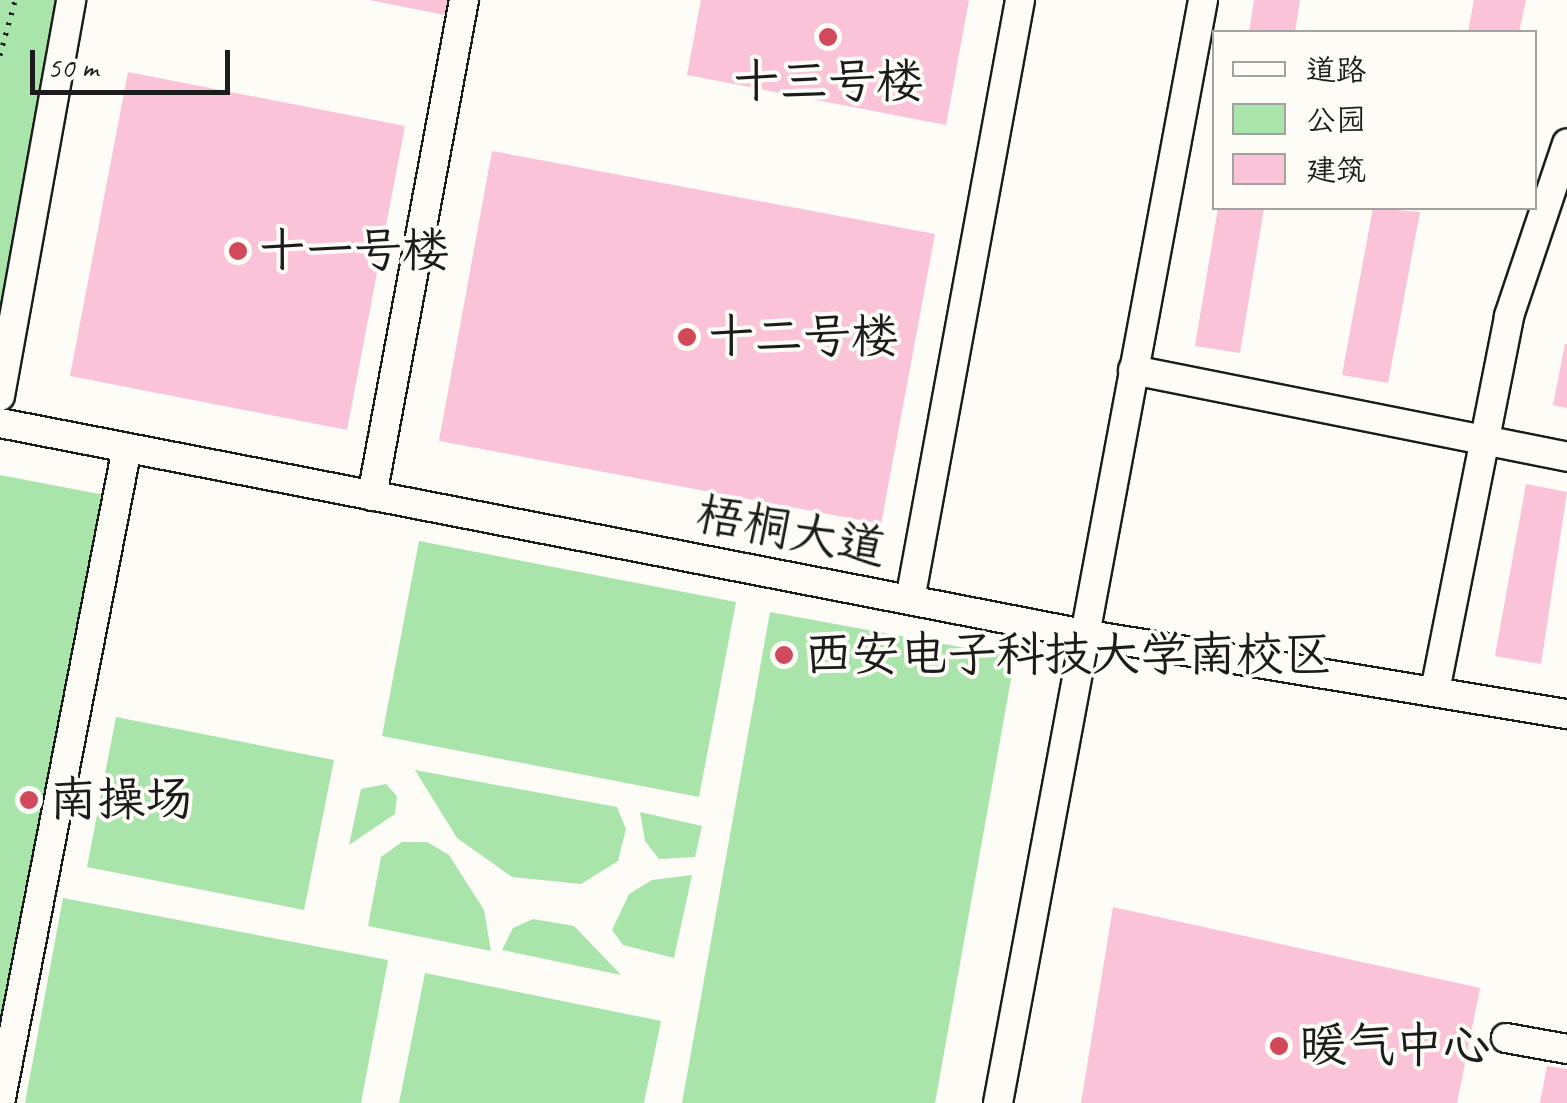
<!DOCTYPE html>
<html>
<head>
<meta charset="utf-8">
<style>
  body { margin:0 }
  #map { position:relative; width:1567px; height:1103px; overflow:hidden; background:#fdfcf7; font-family:Caveat,"LXGW WenKai TC",sans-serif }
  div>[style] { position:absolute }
  .green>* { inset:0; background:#a9e5ab }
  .building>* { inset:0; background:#fbc3d8 }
  .path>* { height:5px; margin-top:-2.5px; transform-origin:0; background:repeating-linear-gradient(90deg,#1c1c1c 0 2.5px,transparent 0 10.5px) }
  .roads { filter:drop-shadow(2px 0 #1c1c1c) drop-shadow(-2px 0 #1c1c1c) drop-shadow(0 2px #1c1c1c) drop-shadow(0 -2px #1c1c1c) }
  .minor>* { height:28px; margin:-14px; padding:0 14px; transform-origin:14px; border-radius:14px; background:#fdfcf7 }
  .dots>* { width:28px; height:28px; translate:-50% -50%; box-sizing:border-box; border:5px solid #fdfcf7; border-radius:50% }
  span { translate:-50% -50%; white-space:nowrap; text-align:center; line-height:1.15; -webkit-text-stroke:8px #fdfcf7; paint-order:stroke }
  .poi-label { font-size:48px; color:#1c1c1c }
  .left { translate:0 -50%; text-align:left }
  .street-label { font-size:48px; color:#1c1c1c }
  .legend { position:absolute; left:1212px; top:30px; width:325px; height:180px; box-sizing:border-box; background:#fdfcf7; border:2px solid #a3a29f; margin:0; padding:12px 18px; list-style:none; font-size:30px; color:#1c1c1c }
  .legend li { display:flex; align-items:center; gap:20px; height:50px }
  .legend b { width:50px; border:2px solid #a3a29f }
  .scale { position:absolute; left:30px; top:50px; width:200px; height:45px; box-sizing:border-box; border:5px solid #1c1c1c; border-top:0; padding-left:12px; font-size:30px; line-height:35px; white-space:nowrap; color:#1c1c1c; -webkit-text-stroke:8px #fdfcf7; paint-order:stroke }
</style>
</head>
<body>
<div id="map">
  <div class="green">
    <div style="clip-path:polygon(0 0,71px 0,0 396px)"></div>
    <div style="clip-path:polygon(0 475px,115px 497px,0 1103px)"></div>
    <div style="clip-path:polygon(419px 541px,736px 602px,699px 797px,382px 736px)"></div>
    <div style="clip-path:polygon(770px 612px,1015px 657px,935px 1103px,682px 1103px)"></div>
    <div style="clip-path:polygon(116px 717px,334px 760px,304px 910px,87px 867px)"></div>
    <div style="clip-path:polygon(415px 770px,617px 807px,626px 829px,618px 861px,581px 884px,512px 877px,457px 838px)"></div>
    <div style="clip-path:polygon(386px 784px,397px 796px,395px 814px,349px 845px,361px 789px)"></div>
    <div style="clip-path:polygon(640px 812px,702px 826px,695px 857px,659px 859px,645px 841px)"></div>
    <div style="clip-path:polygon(402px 842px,427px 842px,449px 855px,484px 910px,491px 951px,368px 926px,381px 857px)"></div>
    <div style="clip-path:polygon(692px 875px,674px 958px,623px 945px,612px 930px,629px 894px,652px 880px)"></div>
    <div style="clip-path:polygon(63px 898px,388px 960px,361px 1103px,25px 1103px)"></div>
    <div style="clip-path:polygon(533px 919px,574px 926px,621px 975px,502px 950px,513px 928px)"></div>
    <div style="clip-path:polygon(425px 973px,661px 1021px,644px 1103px,399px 1103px)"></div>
  </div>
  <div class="building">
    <div style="clip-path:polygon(369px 0,447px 0,445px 15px)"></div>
    <div style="clip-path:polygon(701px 0,969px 0,946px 125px,687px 75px)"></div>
    <div style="clip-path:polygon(1254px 0,1300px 0,1295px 32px,1249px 32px)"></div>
    <div style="clip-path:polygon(1474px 0,1526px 0,1519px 32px,1468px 32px)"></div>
    <div style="clip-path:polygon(128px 72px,405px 126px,347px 430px,70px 376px)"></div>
    <div style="clip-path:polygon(492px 151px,935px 234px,881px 524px,439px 441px)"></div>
    <div style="clip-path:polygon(1218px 208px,1264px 208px,1240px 353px,1195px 346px)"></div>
    <div style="clip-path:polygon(1373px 208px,1420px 212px,1388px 383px,1342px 375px)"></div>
    <div style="clip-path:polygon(1565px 344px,1567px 344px,1567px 408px,1553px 405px)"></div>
    <div style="clip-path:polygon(1526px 484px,1567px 492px,1541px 664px,1495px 656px)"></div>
    <div style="clip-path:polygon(1113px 907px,1480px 988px,1457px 1103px,1081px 1103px)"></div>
    <div style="clip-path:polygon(1547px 1066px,1567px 1069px,1567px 1103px,1540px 1103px)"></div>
  </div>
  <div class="path">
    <div style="left:0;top:55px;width:57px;rotate:-74.7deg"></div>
  </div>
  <div class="roads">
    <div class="minor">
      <div style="left:1133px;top:370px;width:443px;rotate:11.3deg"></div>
      <div style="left:0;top:396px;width:402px;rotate:-79.8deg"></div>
      <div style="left:0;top:423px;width:1103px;rotate:11.02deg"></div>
      <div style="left:1083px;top:634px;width:491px;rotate:9.4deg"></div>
      <div style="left:372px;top:496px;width:504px;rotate:-79.49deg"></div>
      <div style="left:910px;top:600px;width:610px;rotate:-79.61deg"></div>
      <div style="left:1435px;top:691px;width:382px;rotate:-78.8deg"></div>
      <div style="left:1509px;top:316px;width:182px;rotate:-71.4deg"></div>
      <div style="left:1506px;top:1038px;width:62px;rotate:10.2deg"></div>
      <div style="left:0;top:1103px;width:667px;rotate:-79.03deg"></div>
      <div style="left:998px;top:1103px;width:1122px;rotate:-79.47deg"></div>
    </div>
  </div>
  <div class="dots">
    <div style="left:828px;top:37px;background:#d1495b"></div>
    <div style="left:238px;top:251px;background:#d1495b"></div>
    <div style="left:687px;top:337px;background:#d1495b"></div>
    <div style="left:784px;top:655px;background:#d1495b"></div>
    <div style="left:29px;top:800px;background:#d1495b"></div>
    <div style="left:1279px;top:1046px;background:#d1495b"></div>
  </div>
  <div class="poi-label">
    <span style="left:828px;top:82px">十三号楼</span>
    <span class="left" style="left:258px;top:251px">十一号楼</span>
    <span class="left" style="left:707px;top:337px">十二号楼</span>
    <span class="left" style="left:804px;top:655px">西安电子科技大学南校区</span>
    <span class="left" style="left:49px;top:800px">南操场</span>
    <span class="left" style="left:1299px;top:1046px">暖气中心</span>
  </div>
  <div class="street-label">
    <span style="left:791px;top:531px;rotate:11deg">梧桐大道</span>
  </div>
  <ul class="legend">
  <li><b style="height:12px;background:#fdfcf7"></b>道路</li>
  <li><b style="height:28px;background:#a9e5ab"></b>公园</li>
  <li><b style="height:28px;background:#fbc3d8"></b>建筑</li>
  </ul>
  <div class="scale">50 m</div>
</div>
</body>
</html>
